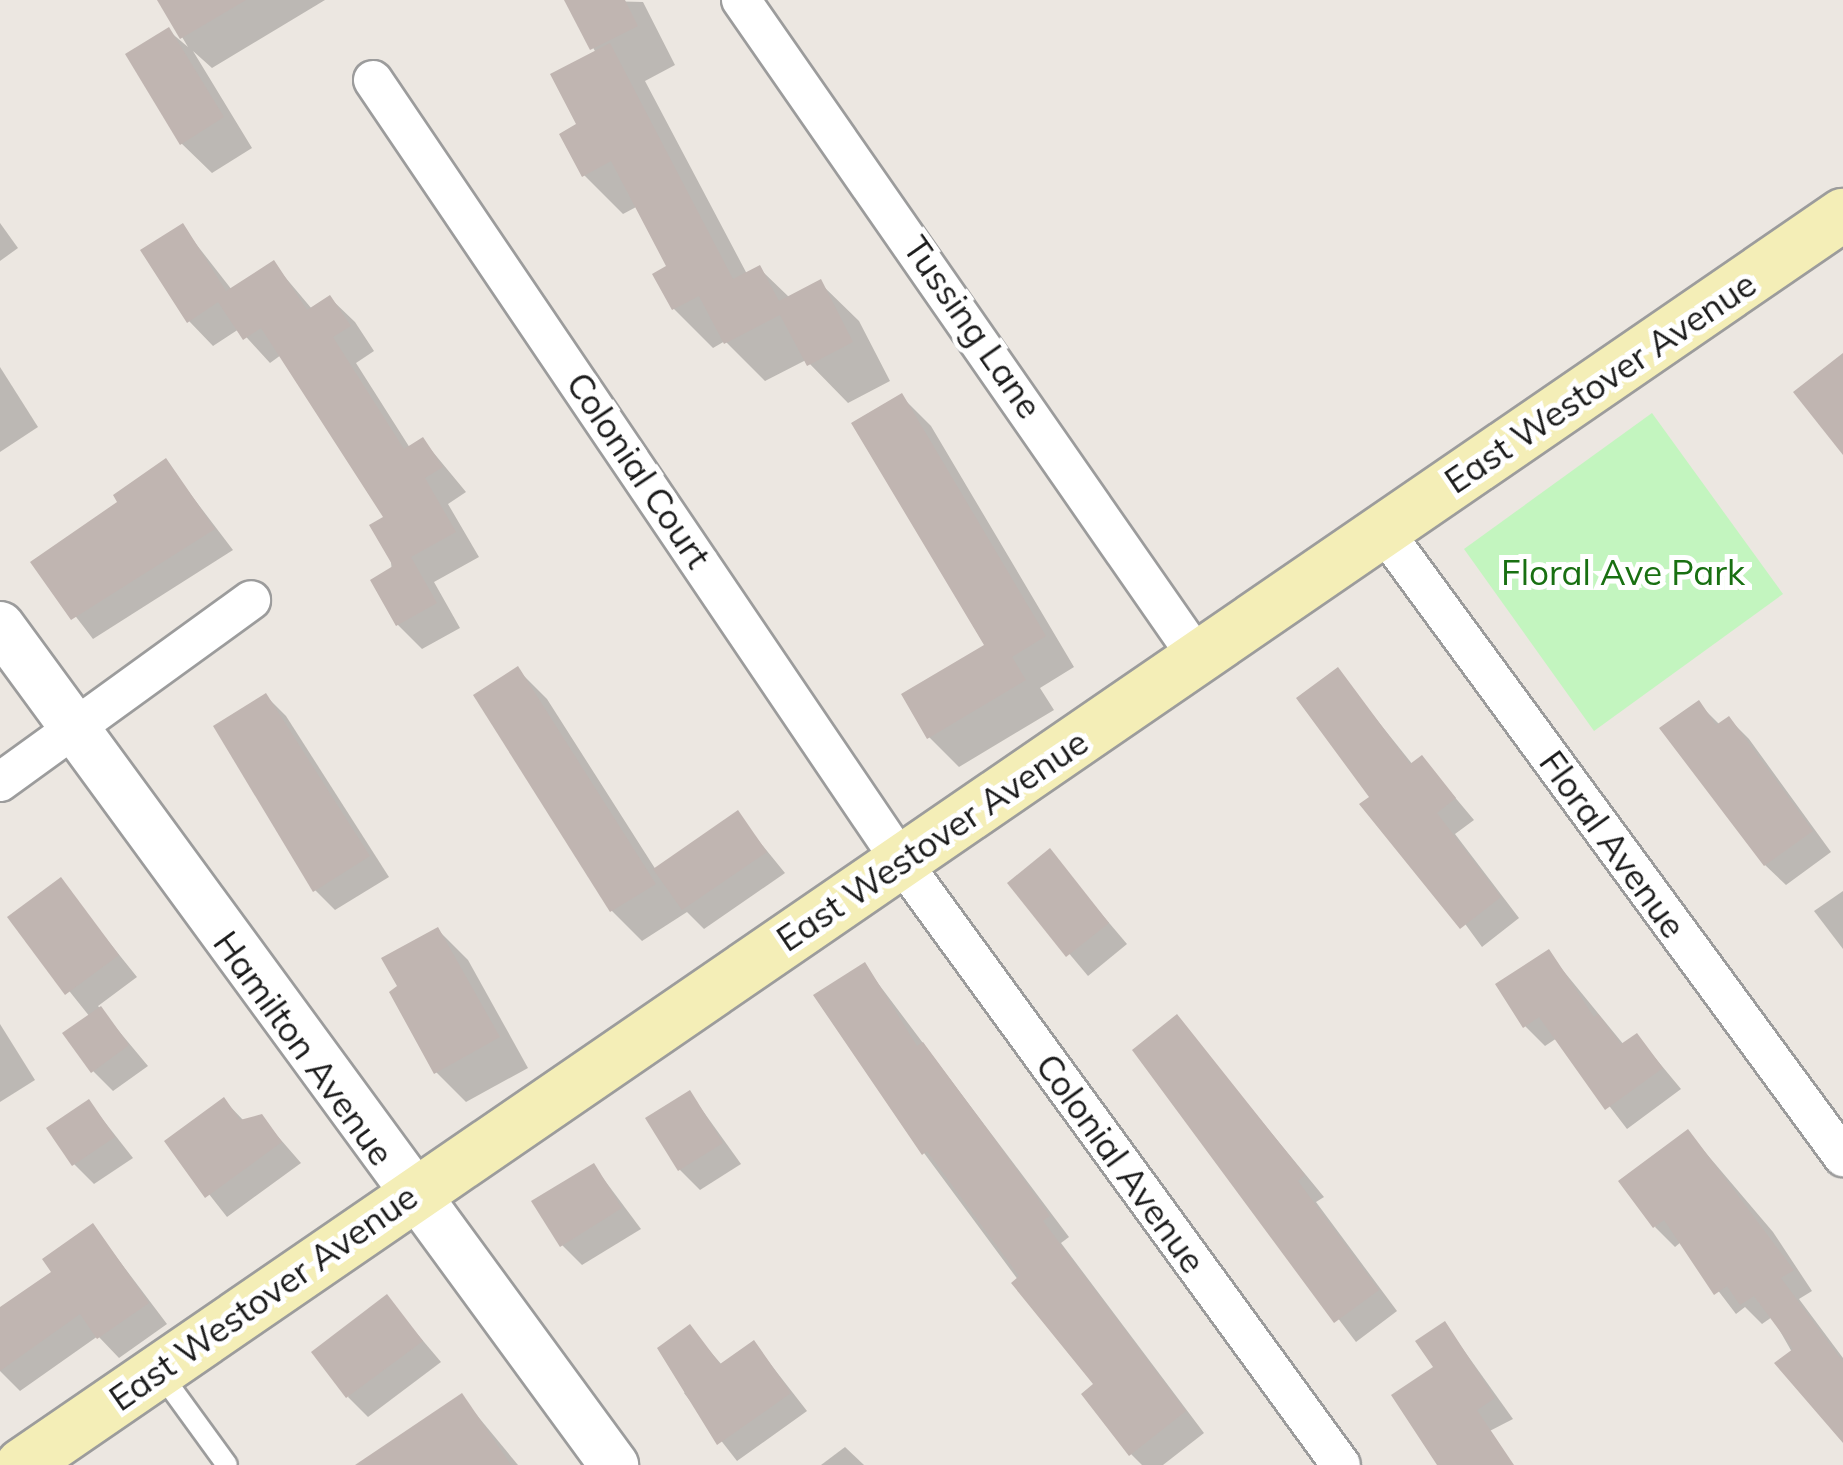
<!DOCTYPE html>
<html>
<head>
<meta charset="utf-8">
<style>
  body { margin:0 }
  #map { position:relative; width:1843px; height:1465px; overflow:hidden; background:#ece7e1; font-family:Mulish,sans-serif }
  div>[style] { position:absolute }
  .park>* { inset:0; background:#c3f5bf }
  .shadow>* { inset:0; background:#0003 }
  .building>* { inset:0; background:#c0b5b1 }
  .roads { filter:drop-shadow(2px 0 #9c9c9c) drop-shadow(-2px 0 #9c9c9c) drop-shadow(0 2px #9c9c9c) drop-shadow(0 -2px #9c9c9c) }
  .service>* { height:20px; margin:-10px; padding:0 10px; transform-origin:10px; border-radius:10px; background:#fff }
  .minor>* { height:38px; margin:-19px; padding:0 19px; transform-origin:19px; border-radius:19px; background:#fff }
  .tertiary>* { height:48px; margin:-24px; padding:0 24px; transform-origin:24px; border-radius:24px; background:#fff }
  .secondary>* { height:52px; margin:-26px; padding:0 26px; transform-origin:26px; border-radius:26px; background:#f4eeb7 }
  span { translate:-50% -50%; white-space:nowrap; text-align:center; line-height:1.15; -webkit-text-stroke:10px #fff; paint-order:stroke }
  .street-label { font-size:35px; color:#1b1b1b }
  .park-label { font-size:35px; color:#197012 }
</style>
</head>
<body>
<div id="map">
  <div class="park">
    <div style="clip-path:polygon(1652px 413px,1783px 594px,1594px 731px,1464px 549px)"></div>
  </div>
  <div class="shadow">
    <div style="clip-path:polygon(160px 0,325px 0,212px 68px,193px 51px,252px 148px,212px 173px,181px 143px,169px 31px,188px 47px)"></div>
    <div style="clip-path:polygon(567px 0,643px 2px,675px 65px,645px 81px,747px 274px,759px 268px,790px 298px,820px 283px,859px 321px,890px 381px,848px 403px,806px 360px,765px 381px,725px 341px,713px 348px,674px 309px,670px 268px,638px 206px,623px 214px,584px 175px,580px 125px,596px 53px)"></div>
    <div style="clip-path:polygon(0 223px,18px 248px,0 261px)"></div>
    <div style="clip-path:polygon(182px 226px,232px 290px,274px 264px,312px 309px,330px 298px,355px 322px,374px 351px,356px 363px,410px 448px,423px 440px,466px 492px,448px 504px,479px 557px,434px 582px,460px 628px,422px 649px,398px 625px,386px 518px,281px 355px,270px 363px,239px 329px,213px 346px,189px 321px)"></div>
    <div style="clip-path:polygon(0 367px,38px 427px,0 452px)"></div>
    <div style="clip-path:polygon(901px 396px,931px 426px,1074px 667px,1040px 688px,1054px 710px,959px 767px,929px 737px,987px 646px)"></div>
    <div style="clip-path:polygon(166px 462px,233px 550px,93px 639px,34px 562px,121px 503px)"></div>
    <div style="clip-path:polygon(517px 669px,547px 699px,656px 870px,737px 814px,785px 873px,704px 929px,687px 912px,642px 941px,612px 911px,476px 696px)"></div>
    <div style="clip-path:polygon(1337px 670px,1413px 765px,1422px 758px,1474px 820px,1455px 834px,1519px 918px,1482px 947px,1372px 797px)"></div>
    <div style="clip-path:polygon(266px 696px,286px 716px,389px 877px,335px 910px,315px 890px)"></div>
    <div style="clip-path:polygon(1698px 703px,1720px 725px,1729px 719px,1749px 739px,1831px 852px,1786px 885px,1765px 865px)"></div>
    <div style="clip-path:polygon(1049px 852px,1127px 944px,1088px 976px,1010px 883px)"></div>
    <div style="clip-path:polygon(60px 881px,137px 977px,98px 1006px,148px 1066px,113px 1091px,93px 1071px,90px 1017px,11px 918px)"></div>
    <div style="clip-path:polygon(1843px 891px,1843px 949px,1814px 911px)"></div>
    <div style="clip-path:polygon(438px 930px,468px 960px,528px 1068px,466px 1102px,436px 1072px,400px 987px)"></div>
    <div style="clip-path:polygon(1548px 952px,1624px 1045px,1637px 1036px,1681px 1089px,1627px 1129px,1557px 1038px,1545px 1046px,1525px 1026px)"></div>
    <div style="clip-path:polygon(865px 966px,1069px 1237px,1061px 1243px,1204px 1433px,1163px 1465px,1142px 1465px,1131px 1454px,1096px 1385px,924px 1153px)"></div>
    <div style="clip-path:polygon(1177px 1018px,1324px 1197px,1316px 1202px,1397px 1311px,1356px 1342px,1135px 1051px)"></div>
    <div style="clip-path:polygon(0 1024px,35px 1080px,0 1102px)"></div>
    <div style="clip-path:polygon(690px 1093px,741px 1164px,700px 1190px,680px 1170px)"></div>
    <div style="clip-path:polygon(224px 1100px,244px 1121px,261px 1117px,301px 1163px,227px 1217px,168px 1142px)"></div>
    <div style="clip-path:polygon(89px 1102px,133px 1158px,94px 1184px,74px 1164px)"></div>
    <div style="clip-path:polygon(1688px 1132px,1773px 1232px,1812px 1291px,1799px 1299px,1843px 1358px,1843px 1442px,1772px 1317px,1762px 1324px,1745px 1307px,1736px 1314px,1681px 1242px,1675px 1247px,1655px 1227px)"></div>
    <div style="clip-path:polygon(594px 1166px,641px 1229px,582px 1265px,562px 1245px)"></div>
    <div style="clip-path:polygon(93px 1226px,167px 1324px,119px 1358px,98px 1336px,20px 1391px,0 1371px,0 1310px,54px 1273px)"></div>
    <div style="clip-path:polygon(386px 1297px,441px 1362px,368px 1417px,348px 1397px)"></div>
    <div style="clip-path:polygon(1445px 1324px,1513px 1419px,1441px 1456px,1437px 1368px)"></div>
    <div style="clip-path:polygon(689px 1327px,722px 1365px,754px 1343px,807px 1411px,737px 1461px,684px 1393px,690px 1388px)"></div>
    <div style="clip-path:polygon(461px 1396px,518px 1465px,360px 1465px)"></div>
    <div style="clip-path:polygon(845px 1447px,864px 1465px,821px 1465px)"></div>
  </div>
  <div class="building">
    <div style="clip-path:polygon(157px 0,246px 0,180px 39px)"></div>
    <div style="clip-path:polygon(564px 0,625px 0,638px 26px,590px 50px)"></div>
    <div style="clip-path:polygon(169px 27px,224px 117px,180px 145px,125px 54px)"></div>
    <div style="clip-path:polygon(610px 43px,733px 279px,760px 265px,779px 301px,821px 279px,853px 342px,807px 366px,780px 315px,724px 344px,699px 296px,672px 310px,652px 274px,666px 266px,611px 161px,582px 177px,559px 134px,576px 124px,550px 74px)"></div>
    <div style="clip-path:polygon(183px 223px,226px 291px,274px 260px,307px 310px,330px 295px,351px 326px,333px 337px,404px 449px,423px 437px,443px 467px,425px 478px,456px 532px,411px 557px,437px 603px,396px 626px,370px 580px,393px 566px,369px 525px,383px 517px,261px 328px,243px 340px,218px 302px,187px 323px,140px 250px)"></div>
    <div style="clip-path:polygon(1843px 353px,1843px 455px,1793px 392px)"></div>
    <div style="clip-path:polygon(902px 393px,1046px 636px,1012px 657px,1026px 680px,927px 739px,901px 694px,984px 645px,851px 423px)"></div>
    <div style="clip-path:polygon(166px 458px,215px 529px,71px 620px,30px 562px,117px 502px,113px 495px)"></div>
    <div style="clip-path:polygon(518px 666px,656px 884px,610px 912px,473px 695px)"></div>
    <div style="clip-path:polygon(1338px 667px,1410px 764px,1422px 755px,1456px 798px,1437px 813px,1501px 897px,1460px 929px,1359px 804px,1369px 797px,1296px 698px)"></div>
    <div style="clip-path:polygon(266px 693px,370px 856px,313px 892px,213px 726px)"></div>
    <div style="clip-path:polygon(1699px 700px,1716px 725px,1729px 716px,1813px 831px,1764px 866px,1659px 728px)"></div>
    <div style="clip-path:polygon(738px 810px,767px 852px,682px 910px,653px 869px)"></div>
    <div style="clip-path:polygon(1050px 848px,1109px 923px,1066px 957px,1007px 883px)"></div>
    <div style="clip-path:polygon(61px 877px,119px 955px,65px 995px,7px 917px)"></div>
    <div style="clip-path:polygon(438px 927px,500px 1037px,434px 1074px,389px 992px,397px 986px,381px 958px)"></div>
    <div style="clip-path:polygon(1549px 949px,1594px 1017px,1598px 1014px,1621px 1044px,1637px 1033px,1663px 1068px,1605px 1110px,1539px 1017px,1523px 1028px,1495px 984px)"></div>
    <div style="clip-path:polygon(865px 962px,917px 1046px,923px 1042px,996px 1141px,1050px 1216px,1043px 1221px,1186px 1411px,1129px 1456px,1081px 1394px,1093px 1384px,1011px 1283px,1019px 1276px,927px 1151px,922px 1155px,813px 995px)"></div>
    <div style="clip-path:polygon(101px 1006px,129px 1045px,91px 1073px,62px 1033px)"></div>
    <div style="clip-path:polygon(1177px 1014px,1305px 1175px,1298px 1181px,1379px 1290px,1334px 1323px,1132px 1050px)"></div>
    <div style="clip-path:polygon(690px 1090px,723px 1143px,678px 1171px,645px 1118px)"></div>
    <div style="clip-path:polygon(224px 1097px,240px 1120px,262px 1114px,282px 1142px,205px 1198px,164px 1141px)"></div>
    <div style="clip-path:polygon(89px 1099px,115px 1137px,72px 1166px,46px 1128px)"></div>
    <div style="clip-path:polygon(1688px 1129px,1794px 1270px,1781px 1278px,1843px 1362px,1843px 1443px,1774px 1363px,1793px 1349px,1754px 1296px,1740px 1305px,1727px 1286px,1714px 1295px,1664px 1220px,1653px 1228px,1618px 1181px)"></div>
    <div style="clip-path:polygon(594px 1163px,622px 1208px,560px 1247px,531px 1201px)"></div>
    <div style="clip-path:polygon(93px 1223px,149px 1303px,97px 1339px,80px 1314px,0 1371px,0 1307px,51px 1272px,42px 1259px)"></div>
    <div style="clip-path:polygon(387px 1294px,423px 1341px,346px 1398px,311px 1352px)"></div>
    <div style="clip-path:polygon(1445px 1321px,1495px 1398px,1477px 1410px,1514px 1465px,1437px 1465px,1391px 1395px,1433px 1367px,1415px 1341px)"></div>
    <div style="clip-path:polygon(690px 1324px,720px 1364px,754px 1340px,791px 1393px,717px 1445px,657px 1348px)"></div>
    <div style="clip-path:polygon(462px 1393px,511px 1465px,355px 1465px)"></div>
  </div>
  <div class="roads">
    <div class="service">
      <div style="left:158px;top:1370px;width:117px;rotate:54deg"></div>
    </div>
    <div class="minor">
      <div style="left:741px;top:0;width:801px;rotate:55.22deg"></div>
      <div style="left:373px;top:80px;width:943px;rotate:55.94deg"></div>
      <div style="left:901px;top:861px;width:747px;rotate:53.93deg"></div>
      <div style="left:1383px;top:530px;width:778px;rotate:53.73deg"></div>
      <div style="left:0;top:782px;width:310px;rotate:-35.9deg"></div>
    </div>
    <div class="tertiary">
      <div style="left:0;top:626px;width:1040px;rotate:53.8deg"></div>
    </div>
    <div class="secondary">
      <div style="left:22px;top:1465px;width:2209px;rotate:-34.47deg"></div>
    </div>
  </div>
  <div class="street-label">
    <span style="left:973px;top:327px;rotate:55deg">Tussing Lane</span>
    <span style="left:1600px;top:382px;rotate:-34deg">East Westover Avenue</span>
    <span style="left:639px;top:470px;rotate:56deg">Colonial Court</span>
    <span style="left:932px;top:840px;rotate:-34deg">East Westover Avenue</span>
    <span style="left:1613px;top:844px;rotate:54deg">Floral Avenue</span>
    <span style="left:304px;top:1048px;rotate:54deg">Hamilton Avenue</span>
    <span style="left:1121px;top:1163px;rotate:54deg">Colonial Avenue</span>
    <span style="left:263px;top:1297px;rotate:-35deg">East Westover Avenue</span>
  </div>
  <div class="park-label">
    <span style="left:1623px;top:572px">Floral Ave Park</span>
  </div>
</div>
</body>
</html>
